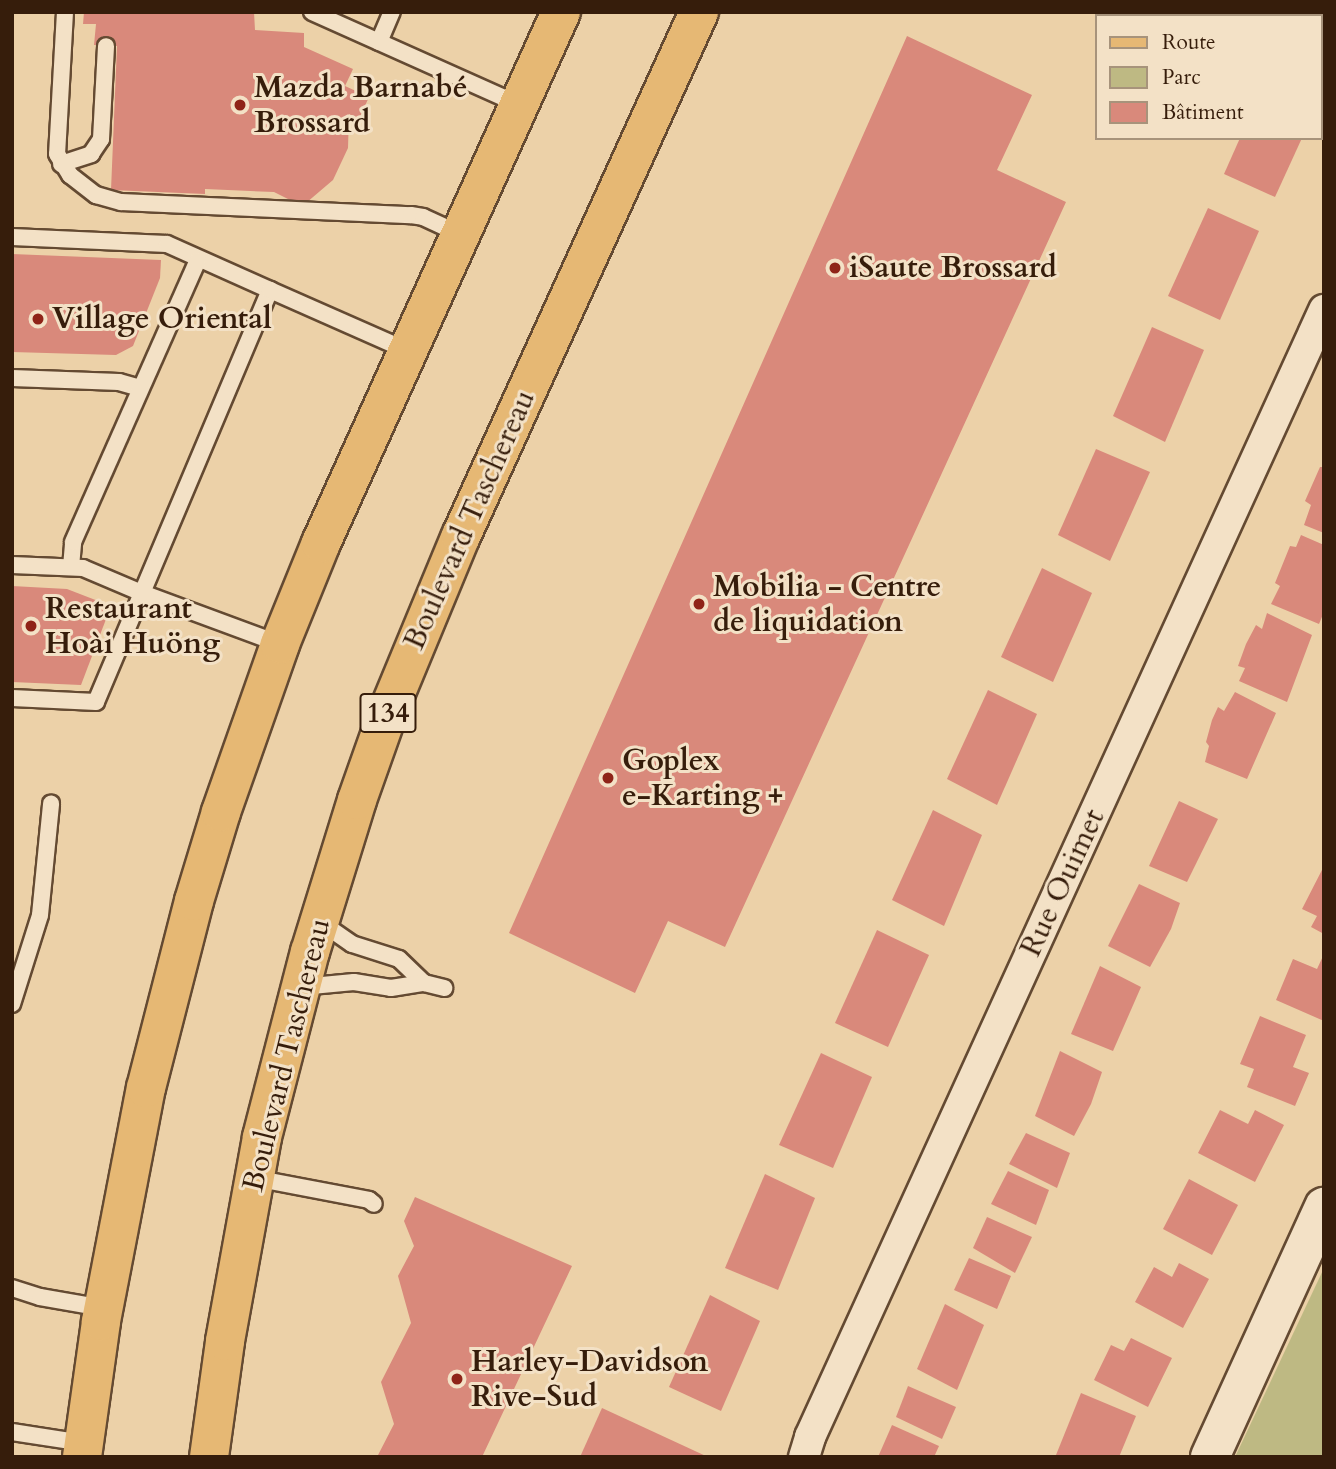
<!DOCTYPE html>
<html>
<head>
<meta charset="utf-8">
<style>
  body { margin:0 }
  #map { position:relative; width:1336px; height:1469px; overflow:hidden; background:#ecd1a8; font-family:Cardo,serif }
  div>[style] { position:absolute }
  .green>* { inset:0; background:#beb983 }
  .building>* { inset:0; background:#d9897b }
  .roads { filter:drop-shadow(2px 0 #644a32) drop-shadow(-2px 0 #644a32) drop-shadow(0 2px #644a32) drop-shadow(0 -2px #644a32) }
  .lane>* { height:16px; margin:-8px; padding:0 8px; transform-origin:8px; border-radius:8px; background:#f3e1c6 }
  .street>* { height:30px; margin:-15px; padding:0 15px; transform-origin:15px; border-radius:15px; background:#f3e1c6 }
  .secondary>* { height:38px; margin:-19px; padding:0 19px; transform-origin:19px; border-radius:19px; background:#f3e1c6 }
  .primary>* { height:38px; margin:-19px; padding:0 19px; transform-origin:19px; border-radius:19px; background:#e6b874 }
  .dots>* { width:19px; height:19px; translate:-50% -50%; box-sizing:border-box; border:4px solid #f3e1c6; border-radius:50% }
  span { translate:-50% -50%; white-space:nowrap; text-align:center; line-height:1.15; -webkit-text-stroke:6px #f3e1c6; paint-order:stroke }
  .shield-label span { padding:2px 5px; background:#f3e1c6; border:2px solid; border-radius:5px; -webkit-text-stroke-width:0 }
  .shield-label { font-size:28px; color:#361d0b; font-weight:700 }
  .poi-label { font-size:30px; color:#361d0b; font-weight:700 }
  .left { translate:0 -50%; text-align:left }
  .street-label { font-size:30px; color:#361d0b }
  .frame { position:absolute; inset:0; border:14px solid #361d0b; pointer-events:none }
  .legend { position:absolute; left:1095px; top:14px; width:228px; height:126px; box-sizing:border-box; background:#f3e1c6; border:2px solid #a7937b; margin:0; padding:9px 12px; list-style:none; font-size:21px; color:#361d0b }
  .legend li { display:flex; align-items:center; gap:14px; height:35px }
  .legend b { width:35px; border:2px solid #a7937b }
</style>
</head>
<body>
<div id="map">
  <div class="green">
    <div style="clip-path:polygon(1324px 1268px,1324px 1457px,1235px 1457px)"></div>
  </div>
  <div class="building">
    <div style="clip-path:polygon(84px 12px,254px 12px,255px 30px,304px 33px,304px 47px,353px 69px,345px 86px,369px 97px,359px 119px,349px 114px,348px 148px,333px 180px,306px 203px,294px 202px,274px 192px,205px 189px,205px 194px,111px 190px,117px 46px,94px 45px,96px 24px,83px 24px)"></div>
    <div style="clip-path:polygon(1304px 12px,1324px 12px,1324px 74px,1320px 72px,1320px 16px,1303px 16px)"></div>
    <div style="clip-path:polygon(907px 36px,1032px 95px,997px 170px,1066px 202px,725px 947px,668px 921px,635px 993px,509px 933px)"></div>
    <div style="clip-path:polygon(1240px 138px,1302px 138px,1275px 197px,1224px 174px)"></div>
    <div style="clip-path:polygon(1208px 208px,1259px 231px,1220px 320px,1168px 296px)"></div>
    <div style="clip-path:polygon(12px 254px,161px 260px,160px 278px,133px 346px,116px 355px,12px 352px)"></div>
    <div style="clip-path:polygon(1152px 327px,1204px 350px,1165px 442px,1113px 416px)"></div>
    <div style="clip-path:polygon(1096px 449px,1150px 472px,1110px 561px,1058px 535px)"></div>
    <div style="clip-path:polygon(1320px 467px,1324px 467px,1324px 533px,1304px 525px,1311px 505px,1305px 501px)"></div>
    <div style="clip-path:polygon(1301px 535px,1324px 545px,1324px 612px,1319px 624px,1271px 604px,1280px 586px,1275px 583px,1290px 546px,1296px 547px)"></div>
    <div style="clip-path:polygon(1042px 568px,1092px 593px,1053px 682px,1001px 657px)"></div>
    <div style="clip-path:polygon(12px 586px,67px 589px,111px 606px,81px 685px,12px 682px)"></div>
    <div style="clip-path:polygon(1267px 613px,1312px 635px,1287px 702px,1239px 681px,1245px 668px,1238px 666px,1246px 644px,1256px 625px,1262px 629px)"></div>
    <div style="clip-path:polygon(988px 690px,1037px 714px,997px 805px,947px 779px)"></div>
    <div style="clip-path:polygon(1235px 692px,1276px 713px,1247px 779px,1205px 762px,1209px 746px,1206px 742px,1212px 720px,1218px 707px,1224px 711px)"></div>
    <div style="clip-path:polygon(1179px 801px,1218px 819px,1187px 882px,1149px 866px)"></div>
    <div style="clip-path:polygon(933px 810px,982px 835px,944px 926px,892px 900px)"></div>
    <div style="clip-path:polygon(1324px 866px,1324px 934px,1311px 927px,1317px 916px,1302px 909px)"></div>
    <div style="clip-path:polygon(1139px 884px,1180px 903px,1171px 929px,1150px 967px,1108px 946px)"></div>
    <div style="clip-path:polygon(877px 930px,929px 955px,888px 1047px,835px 1023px)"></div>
    <div style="clip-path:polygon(1324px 954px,1324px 1021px,1276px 1000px,1293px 959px,1317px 969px)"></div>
    <div style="clip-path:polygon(1100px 966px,1141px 987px,1113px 1051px,1071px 1034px)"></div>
    <div style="clip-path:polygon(1260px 1016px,1306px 1035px,1293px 1067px,1309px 1073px,1295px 1106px,1247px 1087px,1254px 1069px,1240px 1064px)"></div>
    <div style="clip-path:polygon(1060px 1051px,1102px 1072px,1091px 1104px,1074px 1136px,1035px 1116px)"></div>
    <div style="clip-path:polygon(821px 1053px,872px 1077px,833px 1168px,779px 1145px)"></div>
    <div style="clip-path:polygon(1220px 1110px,1248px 1124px,1255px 1110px,1284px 1125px,1255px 1182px,1198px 1153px)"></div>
    <div style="clip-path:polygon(1026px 1133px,1070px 1153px,1057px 1188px,1009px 1164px)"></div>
    <div style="clip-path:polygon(1008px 1171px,1049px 1190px,1036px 1225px,991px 1204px)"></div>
    <div style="clip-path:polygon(765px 1174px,815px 1198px,778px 1290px,725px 1268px)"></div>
    <div style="clip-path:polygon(1189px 1179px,1238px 1205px,1212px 1255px,1163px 1229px)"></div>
    <div style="clip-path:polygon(415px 1197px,572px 1266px,482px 1457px,377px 1457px,394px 1424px,381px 1382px,411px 1323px,398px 1276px,414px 1246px,404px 1221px)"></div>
    <div style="clip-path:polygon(987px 1217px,1032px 1237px,1015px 1273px,973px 1248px)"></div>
    <div style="clip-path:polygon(969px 1258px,1011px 1276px,997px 1309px,954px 1290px)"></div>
    <div style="clip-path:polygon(1179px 1263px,1209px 1279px,1183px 1328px,1135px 1302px,1154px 1267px,1172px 1277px)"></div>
    <div style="clip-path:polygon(710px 1295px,760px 1321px,721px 1411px,669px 1387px)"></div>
    <div style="clip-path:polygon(945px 1304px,984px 1325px,957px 1390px,917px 1369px)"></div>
    <div style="clip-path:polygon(1131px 1338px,1172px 1358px,1148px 1407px,1094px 1380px,1111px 1345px,1124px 1351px)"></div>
    <div style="clip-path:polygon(908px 1386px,956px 1407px,942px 1439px,896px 1417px)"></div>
    <div style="clip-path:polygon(1081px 1393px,1136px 1416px,1119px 1457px,1056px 1455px)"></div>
    <div style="clip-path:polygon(602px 1408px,708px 1457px,580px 1457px)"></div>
    <div style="clip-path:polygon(892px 1425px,939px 1446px,934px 1457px,878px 1457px)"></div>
  </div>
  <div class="roads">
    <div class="lane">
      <div style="left:65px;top:12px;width:142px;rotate:93.2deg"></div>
      <div style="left:57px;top:154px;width:25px;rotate:58deg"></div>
      <div style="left:70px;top:175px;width:33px;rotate:38deg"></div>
      <div style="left:96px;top:195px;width:26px;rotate:16deg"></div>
      <div style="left:121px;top:202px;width:290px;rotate:2.6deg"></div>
      <div style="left:411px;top:215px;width:12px;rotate:9deg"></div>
      <div style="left:423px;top:217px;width:41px;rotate:24.7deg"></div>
      <div style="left:312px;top:12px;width:226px;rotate:24.1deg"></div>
      <div style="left:379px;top:42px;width:33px;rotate:-67deg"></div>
      <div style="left:61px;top:164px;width:32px;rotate:-18deg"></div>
      <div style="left:91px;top:154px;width:18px;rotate:-56deg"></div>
      <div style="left:101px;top:139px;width:93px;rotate:-86.9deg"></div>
      <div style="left:12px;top:237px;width:155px;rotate:2.6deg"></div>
      <div style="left:167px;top:244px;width:113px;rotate:24.1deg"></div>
      <div style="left:12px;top:378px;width:107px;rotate:2.1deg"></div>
      <div style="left:119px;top:382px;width:22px;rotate:16deg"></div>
      <div style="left:12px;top:565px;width:71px;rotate:2.4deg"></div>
      <div style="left:83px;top:568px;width:64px;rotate:23deg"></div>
      <div style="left:142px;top:593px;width:118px;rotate:112.9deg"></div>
      <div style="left:96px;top:702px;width:84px;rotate:-177.3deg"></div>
      <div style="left:71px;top:567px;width:25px;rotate:-85deg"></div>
      <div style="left:73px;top:542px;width:308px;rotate:-66.1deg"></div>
      <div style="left:280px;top:644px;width:147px;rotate:-159.7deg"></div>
      <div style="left:142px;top:593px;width:329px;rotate:-67.1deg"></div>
      <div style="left:270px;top:290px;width:149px;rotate:23.8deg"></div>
      <div style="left:319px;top:921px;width:40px;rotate:34.9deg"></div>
      <div style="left:352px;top:944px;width:49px;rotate:17.7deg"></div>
      <div style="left:399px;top:959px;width:35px;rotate:44deg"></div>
      <div style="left:301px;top:987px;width:53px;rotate:-5.4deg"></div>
      <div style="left:354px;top:982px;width:37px;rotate:9deg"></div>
      <div style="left:391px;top:988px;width:33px;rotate:-9deg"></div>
      <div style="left:424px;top:983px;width:21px;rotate:14deg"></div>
      <div style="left:12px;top:1004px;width:93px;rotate:-72.5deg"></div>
      <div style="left:40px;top:915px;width:112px;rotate:-84.3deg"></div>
      <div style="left:254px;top:1178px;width:117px;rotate:10.8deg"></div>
      <div style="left:369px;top:1200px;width:6px;rotate:39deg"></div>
      <div style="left:12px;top:1288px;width:29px;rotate:18deg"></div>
      <div style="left:40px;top:1297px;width:64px;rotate:9.9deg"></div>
      <div style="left:12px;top:1432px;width:73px;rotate:8.7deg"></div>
    </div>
    <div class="street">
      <div style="left:804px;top:1457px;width:21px;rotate:-73deg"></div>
      <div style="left:810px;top:1437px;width:1239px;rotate:-65.48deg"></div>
    </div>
    <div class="secondary">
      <div style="left:1210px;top:1457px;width:275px;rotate:-65.5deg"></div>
    </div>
    <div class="primary">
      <div style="left:82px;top:1457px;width:137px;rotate:-82deg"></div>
      <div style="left:101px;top:1321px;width:237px;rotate:-79.1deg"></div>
      <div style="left:146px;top:1088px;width:193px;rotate:-75.6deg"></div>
      <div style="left:194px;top:901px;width:93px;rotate:-73.1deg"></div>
      <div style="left:221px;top:812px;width:178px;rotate:-70.6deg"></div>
      <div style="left:280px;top:644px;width:109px;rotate:-67.9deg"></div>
      <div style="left:321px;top:543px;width:583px;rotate:-65.68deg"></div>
      <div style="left:209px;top:1457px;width:117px;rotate:-82.1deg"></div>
      <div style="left:225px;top:1341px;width:207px;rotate:-79.7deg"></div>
      <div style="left:262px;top:1137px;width:191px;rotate:-75.5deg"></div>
      <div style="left:310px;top:952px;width:159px;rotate:-72.8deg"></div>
      <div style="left:357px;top:800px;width:99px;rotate:-70.5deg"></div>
      <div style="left:390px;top:707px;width:185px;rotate:-67.5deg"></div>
      <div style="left:461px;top:536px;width:576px;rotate:-65.57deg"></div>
    </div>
  </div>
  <div class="dots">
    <div style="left:240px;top:105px;background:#8f2418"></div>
    <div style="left:835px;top:268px;background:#8f2418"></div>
    <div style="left:38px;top:319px;background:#8f2418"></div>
    <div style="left:699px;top:604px;background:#8f2418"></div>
    <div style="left:31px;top:626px;background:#8f2418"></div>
    <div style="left:608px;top:778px;background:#8f2418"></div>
    <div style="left:457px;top:1379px;background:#8f2418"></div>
  </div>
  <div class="shield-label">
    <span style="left:388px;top:713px">134</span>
  </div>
  <div class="poi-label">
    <span class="left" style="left:254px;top:105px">Mazda Barnabé<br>Brossard</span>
    <span class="left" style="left:849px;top:268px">iSaute Brossard</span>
    <span class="left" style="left:52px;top:319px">Village Oriental</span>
    <span class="left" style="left:713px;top:604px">Mobilia - Centre<br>de liquidation</span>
    <span class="left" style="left:45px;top:626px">Restaurant<br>Hoài Huöng</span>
    <span class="left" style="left:622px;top:778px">Goplex<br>e-Karting +</span>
    <span class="left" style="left:471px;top:1379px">Harley-Davidson<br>Rive-Sud</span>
  </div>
  <div class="street-label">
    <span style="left:470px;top:520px;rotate:-66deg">Boulevard Taschereau</span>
    <span style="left:1063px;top:883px;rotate:-65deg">Rue Ouimet</span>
    <span style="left:287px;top:1055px;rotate:-76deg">Boulevard Taschereau</span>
  </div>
  <div class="frame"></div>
  <ul class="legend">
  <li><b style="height:9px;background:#e6b874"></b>Route</li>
  <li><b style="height:19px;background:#beb983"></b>Parc</li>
  <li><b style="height:19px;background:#d9897b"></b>Bâtiment</li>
  </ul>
</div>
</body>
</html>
